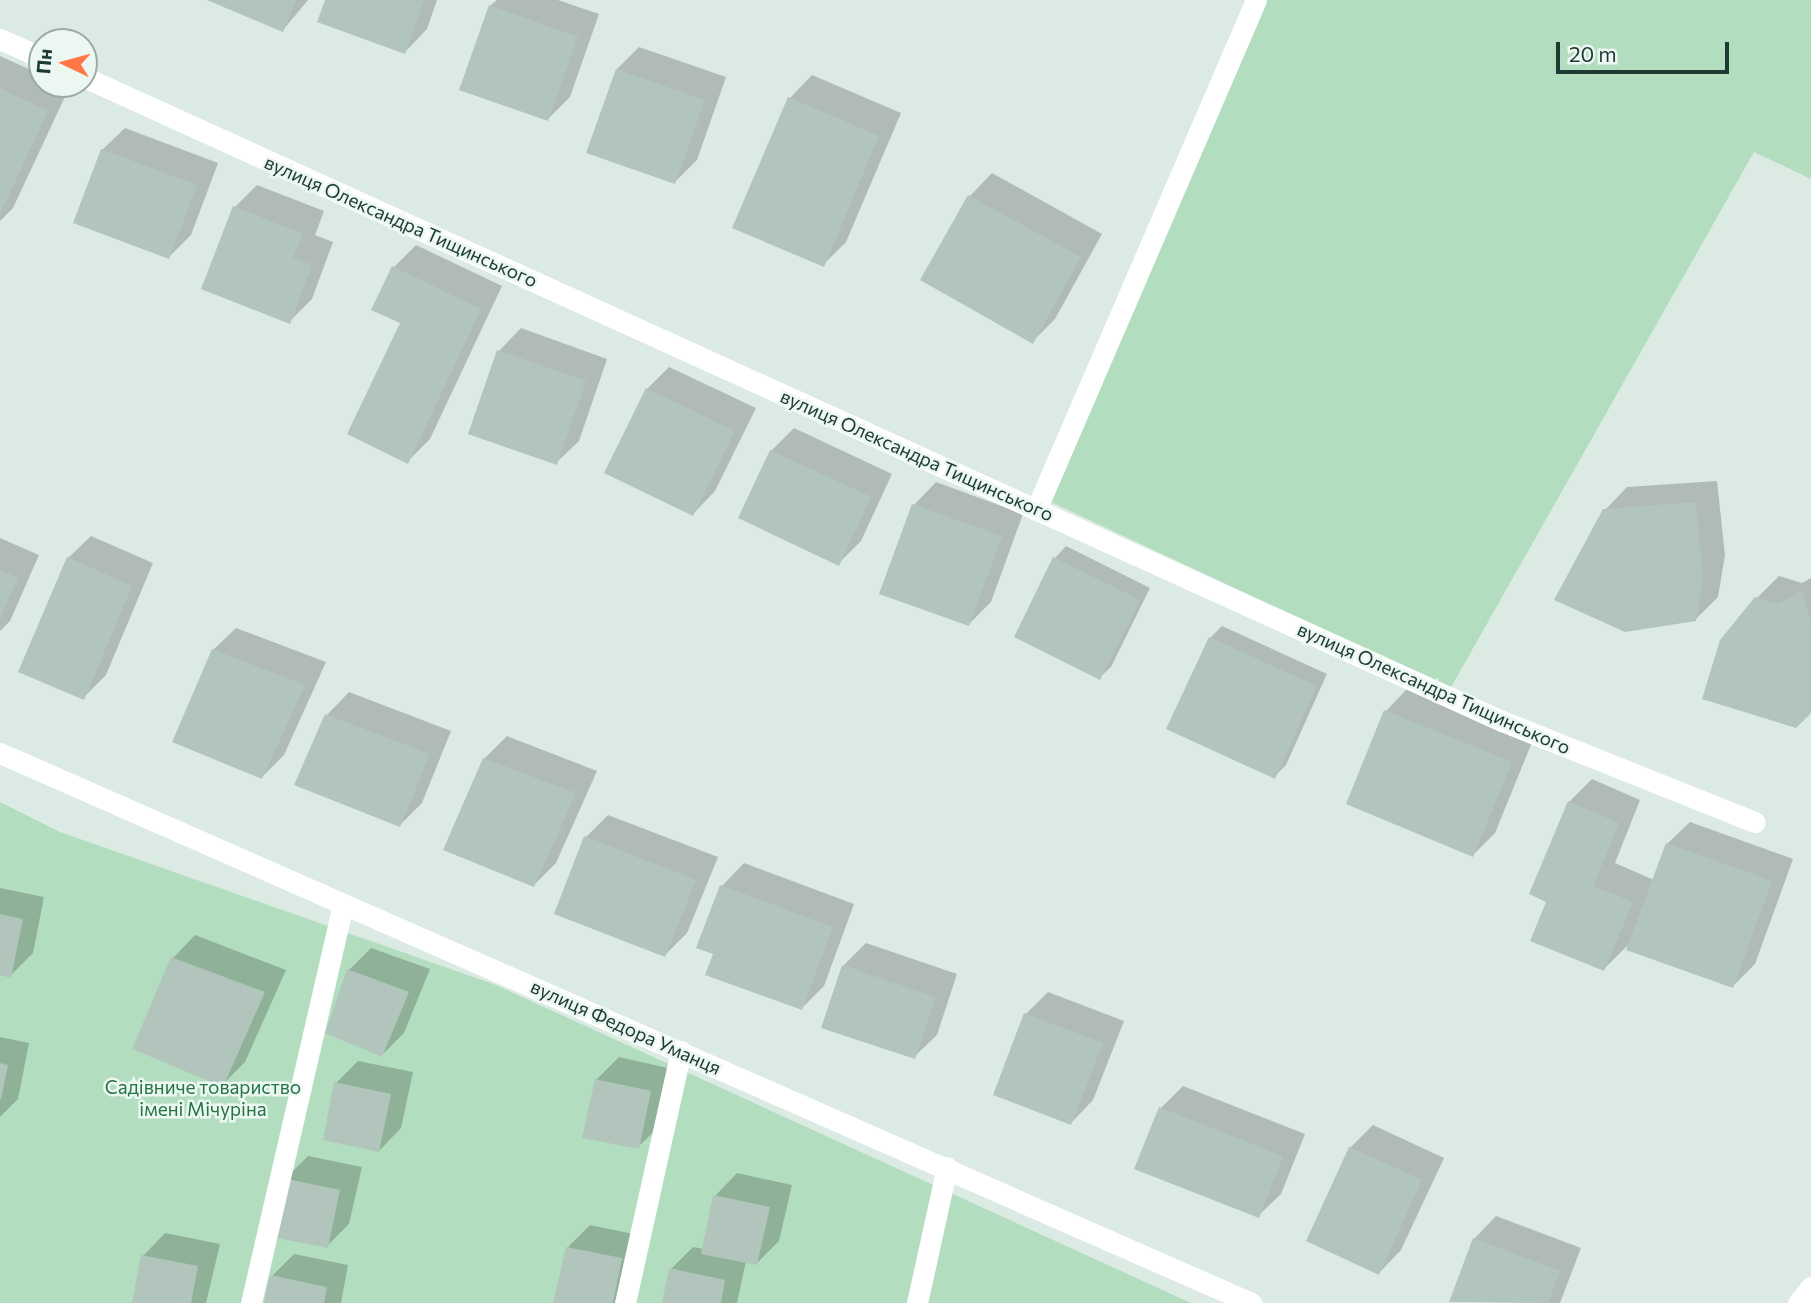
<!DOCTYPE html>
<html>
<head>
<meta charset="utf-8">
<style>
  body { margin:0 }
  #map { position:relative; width:1811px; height:1303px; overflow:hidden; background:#dceae4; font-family:Commissioner,sans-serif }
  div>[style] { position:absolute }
  .green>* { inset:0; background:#b2debf }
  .shadow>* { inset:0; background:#0003 }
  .building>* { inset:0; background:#b1c5bd }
  .minor>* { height:21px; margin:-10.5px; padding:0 10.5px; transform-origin:10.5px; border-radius:10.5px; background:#fff }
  span { translate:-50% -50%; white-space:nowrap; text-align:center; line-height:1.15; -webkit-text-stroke:5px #ecf7f2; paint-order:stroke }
  .street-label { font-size:19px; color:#1d3a33 }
  .park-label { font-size:19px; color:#247445 }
  .north { position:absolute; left:28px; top:28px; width:70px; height:70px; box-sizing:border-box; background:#ecf7f2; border:2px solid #99aba6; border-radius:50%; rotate:275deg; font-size:19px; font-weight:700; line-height:28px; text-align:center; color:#1d3a33 }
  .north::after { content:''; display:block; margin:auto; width:24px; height:32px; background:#ff7745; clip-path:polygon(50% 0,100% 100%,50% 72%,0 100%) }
  .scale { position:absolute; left:1556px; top:42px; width:173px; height:32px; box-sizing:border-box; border:4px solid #1d3a33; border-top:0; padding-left:9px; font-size:21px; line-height:24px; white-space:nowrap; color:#1d3a33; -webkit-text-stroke:5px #ecf7f2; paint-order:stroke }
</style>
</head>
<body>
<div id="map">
  <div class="green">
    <div style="clip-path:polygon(1265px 0,1811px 0,1811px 179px,1754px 152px,1450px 689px,1047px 500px)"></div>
    <div style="clip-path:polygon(0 802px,60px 832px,496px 985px,1191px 1303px,0 1303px)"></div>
  </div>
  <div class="shadow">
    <div style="clip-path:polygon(211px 0,308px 0,283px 30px)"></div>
    <div style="clip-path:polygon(327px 0,437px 0,427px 29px,405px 52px)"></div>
    <div style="clip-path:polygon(497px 0,558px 0,599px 14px,570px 97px,548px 119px,490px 6px)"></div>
    <div style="clip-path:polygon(639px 47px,726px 77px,697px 160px,675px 182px,617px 69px)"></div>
    <div style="clip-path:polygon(0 56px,42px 75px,42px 84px,60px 84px,69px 88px,13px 208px,0 221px)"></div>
    <div style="clip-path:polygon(812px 75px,901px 113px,846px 242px,823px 265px,790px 98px)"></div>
    <div style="clip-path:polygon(125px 128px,218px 163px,191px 235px,169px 257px,102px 150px)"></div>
    <div style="clip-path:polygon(992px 173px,1102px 234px,1055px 319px,1033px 341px,922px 280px,970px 196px)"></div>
    <div style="clip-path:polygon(257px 185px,324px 211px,315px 235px,333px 242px,312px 299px,289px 322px,235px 207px)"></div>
    <div style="clip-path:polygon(416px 245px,502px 286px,430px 439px,407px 462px,402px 322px,394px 267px)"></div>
    <div style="clip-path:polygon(521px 328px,607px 359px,579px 441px,556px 463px,499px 351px)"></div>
    <div style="clip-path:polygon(669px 367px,756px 408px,715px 491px,693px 514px,647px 389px)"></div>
    <div style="clip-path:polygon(794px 428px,892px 474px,861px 541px,839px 563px,771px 451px)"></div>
    <div style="clip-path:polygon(1717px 481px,1725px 555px,1718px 597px,1695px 620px,1605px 510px,1627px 487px)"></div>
    <div style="clip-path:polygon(936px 482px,1023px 514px,991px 602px,969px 624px,914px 505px)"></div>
    <div style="clip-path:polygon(91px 536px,153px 563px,106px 675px,83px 698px,68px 558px)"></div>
    <div style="clip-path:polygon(0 538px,39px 555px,10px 621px,0 631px)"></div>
    <div style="clip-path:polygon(1066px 546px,1150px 588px,1111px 667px,1099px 678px,1016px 636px,1055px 558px)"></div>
    <div style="clip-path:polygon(1779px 576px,1802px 583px,1811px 578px,1811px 711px,1756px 599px)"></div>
    <div style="clip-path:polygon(1222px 626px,1327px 674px,1286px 765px,1274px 777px,1168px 728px,1210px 638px)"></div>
    <div style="clip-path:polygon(236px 628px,326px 662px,284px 755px,262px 777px,213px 650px)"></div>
    <div style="clip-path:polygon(1408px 688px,1533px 740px,1495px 833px,1473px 855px,1386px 711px)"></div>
    <div style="clip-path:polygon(349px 692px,451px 731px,422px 803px,400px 825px,327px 715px)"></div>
    <div style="clip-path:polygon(507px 736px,597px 771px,556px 863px,534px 885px,484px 759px)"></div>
    <div style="clip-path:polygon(1592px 779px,1640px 800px,1615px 863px,1654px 880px,1667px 844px,1690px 822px,1793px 859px,1755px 964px,1733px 986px,1631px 942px,1604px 969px,1569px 802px)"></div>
    <div style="clip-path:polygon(608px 815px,718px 857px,687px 933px,665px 955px,586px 837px)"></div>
    <div style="clip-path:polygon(744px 863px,854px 904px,824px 986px,802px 1008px,715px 952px,722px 886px)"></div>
    <div style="clip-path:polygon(0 888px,44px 897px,33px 953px,10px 976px,0 974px)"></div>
    <div style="clip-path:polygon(195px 935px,286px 970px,245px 1062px,222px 1085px,173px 958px)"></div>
    <div style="clip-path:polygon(866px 943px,957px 974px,937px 1035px,914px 1057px,843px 966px)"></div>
    <div style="clip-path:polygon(371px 948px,430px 969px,404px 1033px,382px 1055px,349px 970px)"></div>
    <div style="clip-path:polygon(1048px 992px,1124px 1021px,1093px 1100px,1071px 1123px,1026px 1014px)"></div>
    <div style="clip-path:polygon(0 1037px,29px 1043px,18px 1099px,0 1117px)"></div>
    <div style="clip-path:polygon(619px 1057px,672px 1069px,661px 1125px,638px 1147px,596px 1080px)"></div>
    <div style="clip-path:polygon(358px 1061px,413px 1072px,401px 1128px,379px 1151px,336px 1083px)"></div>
    <div style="clip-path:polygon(1183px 1086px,1305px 1134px,1281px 1194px,1258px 1216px,1161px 1108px)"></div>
    <div style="clip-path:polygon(1373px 1125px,1444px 1158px,1401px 1250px,1379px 1273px,1350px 1148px)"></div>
    <div style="clip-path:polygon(308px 1156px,362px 1167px,349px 1224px,327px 1246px,285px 1179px)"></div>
    <div style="clip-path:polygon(737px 1173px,792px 1185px,779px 1241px,757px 1263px,746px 1261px,737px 1303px,664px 1303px,671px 1269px,693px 1247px,704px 1249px,715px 1196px)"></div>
    <div style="clip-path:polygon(1496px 1216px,1581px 1248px,1560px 1303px,1451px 1301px,1474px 1239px)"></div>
    <div style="clip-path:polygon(590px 1225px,643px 1236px,621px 1303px,555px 1303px,567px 1248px)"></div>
    <div style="clip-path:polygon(165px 1233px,220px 1244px,206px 1303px,133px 1303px,143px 1256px)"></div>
    <div style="clip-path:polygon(294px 1254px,348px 1265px,341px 1303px,266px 1303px,272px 1276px)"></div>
  </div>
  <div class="building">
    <div style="clip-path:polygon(207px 0,296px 0,283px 32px)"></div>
    <div style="clip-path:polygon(325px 0,424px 0,405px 54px,317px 22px)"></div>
    <div style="clip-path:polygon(489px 5px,578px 37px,548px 121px,459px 90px)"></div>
    <div style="clip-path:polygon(616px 69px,705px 100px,675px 184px,586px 153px)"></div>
    <div style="clip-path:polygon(0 88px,48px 111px,0 214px)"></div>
    <div style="clip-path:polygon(788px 97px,879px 136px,824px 267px,732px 228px)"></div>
    <div style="clip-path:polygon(101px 149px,197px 185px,169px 259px,73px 223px)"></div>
    <div style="clip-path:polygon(968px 195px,1081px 257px,1033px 344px,920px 280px)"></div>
    <div style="clip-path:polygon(233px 206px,303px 234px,293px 258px,312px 265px,290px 324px,201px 289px)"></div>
    <div style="clip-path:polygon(392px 266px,481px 309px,408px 464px,347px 434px,400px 323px,371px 310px)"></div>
    <div style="clip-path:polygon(497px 350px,586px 381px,557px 465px,468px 434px)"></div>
    <div style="clip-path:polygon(646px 388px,735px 431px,693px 516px,604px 473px)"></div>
    <div style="clip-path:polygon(770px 450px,871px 497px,839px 566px,738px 518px)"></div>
    <div style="clip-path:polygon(1696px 502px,1703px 579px,1696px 621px,1625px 632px,1554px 600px,1603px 509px)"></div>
    <div style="clip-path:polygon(912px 504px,1002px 536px,969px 626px,879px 594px)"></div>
    <div style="clip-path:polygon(67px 557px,132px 586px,84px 700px,18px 672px)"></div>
    <div style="clip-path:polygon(1053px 557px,1140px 600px,1100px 680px,1014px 637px)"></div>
    <div style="clip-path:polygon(0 570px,18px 578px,0 618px)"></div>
    <div style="clip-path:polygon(1802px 591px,1811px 622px,1811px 713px,1796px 728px,1702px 699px,1720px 640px,1755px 597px,1778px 604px)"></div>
    <div style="clip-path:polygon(1209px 637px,1317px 686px,1275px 779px,1166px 729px)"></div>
    <div style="clip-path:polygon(212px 649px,305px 685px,262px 779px,172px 742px)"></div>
    <div style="clip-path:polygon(1384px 710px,1512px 762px,1473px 857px,1346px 804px)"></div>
    <div style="clip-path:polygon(325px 714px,430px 754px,400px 827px,294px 785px)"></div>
    <div style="clip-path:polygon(483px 758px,576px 793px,534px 887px,443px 850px)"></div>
    <div style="clip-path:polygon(1568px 801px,1619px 823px,1593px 886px,1633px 902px,1604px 971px,1530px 941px,1546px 902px,1529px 894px)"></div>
    <div style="clip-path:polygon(584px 836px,696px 880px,665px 957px,554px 914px)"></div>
    <div style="clip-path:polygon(1666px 843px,1772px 881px,1733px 988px,1626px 950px)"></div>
    <div style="clip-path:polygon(720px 885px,833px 927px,802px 1010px,705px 975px,713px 954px,696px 948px)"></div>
    <div style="clip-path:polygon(0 914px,23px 919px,11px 978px,0 975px)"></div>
    <div style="clip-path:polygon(171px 957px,265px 992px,223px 1087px,132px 1049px)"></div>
    <div style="clip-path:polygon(842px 965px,936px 997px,915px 1059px,821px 1028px)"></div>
    <div style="clip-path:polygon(347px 969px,409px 992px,382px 1057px,325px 1033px)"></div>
    <div style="clip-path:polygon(1024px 1013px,1103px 1043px,1071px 1125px,993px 1095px)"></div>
    <div style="clip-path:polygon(0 1063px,8px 1065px,1px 1099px,0 1099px)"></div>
    <div style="clip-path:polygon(595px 1079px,651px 1091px,639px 1149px,582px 1138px)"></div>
    <div style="clip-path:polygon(334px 1082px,391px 1094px,379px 1152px,323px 1140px)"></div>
    <div style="clip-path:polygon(1159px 1107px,1283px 1156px,1259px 1218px,1134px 1169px)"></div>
    <div style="clip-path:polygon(1349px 1147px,1422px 1180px,1379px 1275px,1306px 1241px)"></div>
    <div style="clip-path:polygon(283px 1178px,340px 1190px,328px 1248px,272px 1237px)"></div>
    <div style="clip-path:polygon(713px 1195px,770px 1207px,757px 1265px,701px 1254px)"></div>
    <div style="clip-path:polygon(1473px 1238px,1560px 1271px,1548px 1303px,1449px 1302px)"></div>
    <div style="clip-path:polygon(566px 1247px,622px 1258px,613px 1303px,553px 1303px)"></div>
    <div style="clip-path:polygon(141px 1255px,198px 1266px,191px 1303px,132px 1303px)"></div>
    <div style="clip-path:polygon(669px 1268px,725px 1280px,721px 1303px,662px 1303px)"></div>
    <div style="clip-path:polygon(270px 1275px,327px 1287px,324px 1303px,264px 1303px)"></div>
  </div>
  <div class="minor">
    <div style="left:0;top:39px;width:46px;rotate:24.3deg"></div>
    <div style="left:84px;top:77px;width:1557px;rotate:24.43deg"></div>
    <div style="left:1502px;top:721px;width:272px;rotate:21.8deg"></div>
    <div style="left:1036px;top:510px;width:555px;rotate:-66.67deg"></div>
    <div style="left:0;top:753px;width:1367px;rotate:23.73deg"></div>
    <div style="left:251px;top:1303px;width:409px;rotate:-77deg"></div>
    <div style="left:625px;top:1303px;width:258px;rotate:-77.5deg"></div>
    <div style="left:917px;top:1303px;width:139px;rotate:-77.6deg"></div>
    <div style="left:1798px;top:1303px;width:21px;rotate:-51deg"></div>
  </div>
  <div class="street-label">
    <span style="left:401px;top:221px;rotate:24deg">вулиця Олександра Тищинського</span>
    <span style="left:917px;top:455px;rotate:24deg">вулиця Олександра Тищинського</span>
    <span style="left:1434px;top:688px;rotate:24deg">вулиця Олександра Тищинського</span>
    <span style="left:626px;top:1027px;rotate:24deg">вулиця Федора Уманця</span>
  </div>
  <div class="park-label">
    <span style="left:203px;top:1098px">Садівниче товариство<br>імені Мічуріна</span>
  </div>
  <div class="north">Пн</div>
  <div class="scale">20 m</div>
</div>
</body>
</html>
